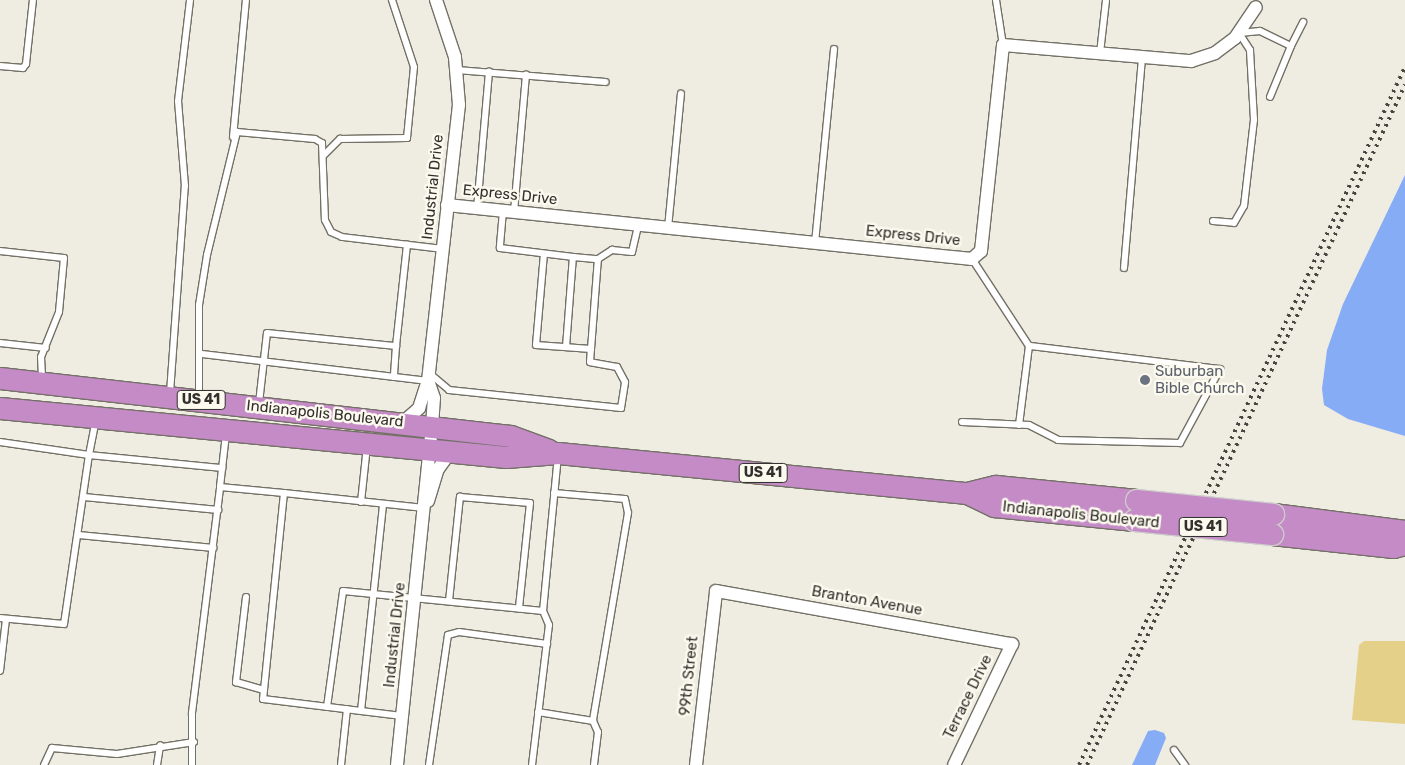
<!DOCTYPE html>
<html>
<head>
<meta charset="utf-8">
<style>
  body { margin:0 }
  #map { position:relative; width:1405px; height:765px; overflow:hidden; background:#efece1; font-family:Rubik,sans-serif }
  div>[style] { position:absolute }
  .green>* { inset:0; background:#e5d089 }
  .water>* { inset:0; background:#86acf5 }
  .roads { filter:drop-shadow(1px 0 #737066) drop-shadow(-1px 0 #737066) drop-shadow(0 1px #737066) drop-shadow(0 -1px #737066) }
  .service>* { height:6px; margin:-3px; padding:0 3px; transform-origin:3px; border-radius:3px; background:#fff }
  .minor>* { height:12px; margin:-6px; padding:0 6px; transform-origin:6px; border-radius:6px; background:#fff }
  .trunk>* { height:21px; margin:-10.5px; padding:0 10.5px; transform-origin:10.5px; border-radius:10.5px; background:#c48bc6 }
  .rail>* { height:4px; margin-top:-2px; transform-origin:0; background:repeating-linear-gradient(90deg,#474641 0 2.5px,transparent 0 7.5px) }
  .bridges { filter:drop-shadow(1px 0 #cecdcc) drop-shadow(-1px 0 #cecdcc) drop-shadow(0 1px #cecdcc) drop-shadow(0 -1px #cecdcc) }
  .trunk-bridge>* { height:21px; margin:-10.5px; padding:0 10.5px; transform-origin:10.5px; border-radius:10.5px; background:#c48bc6 }
  .dots>* { width:14px; height:14px; translate:-50% -50%; box-sizing:border-box; border:2px solid #fcf9ee; border-radius:50% }
  span { translate:-50% -50%; white-space:nowrap; text-align:center; line-height:1.15; -webkit-text-stroke:5px #fcf9ee; paint-order:stroke }
  .shield-label span { padding:1px 4px; background:#fcf9ee; border:1px solid; border-radius:4px; -webkit-text-stroke-width:0 }
  .shield-label { font-size:14px; color:#31302c; font-weight:700 }
  .street-label { font-size:15px; color:#31302c }
  .worship-label { font-size:15px; color:#5b616d }
  .left { translate:0 -50%; text-align:left }
</style>
</head>
<body>
<div id="map">
  <div class="green">
    <div style="clip-path:polygon(1364px 641px,1405px 641px,1405px 724px,1352px 720px,1359px 645px)"></div>
  </div>
  <div class="water">
    <div style="clip-path:polygon(1405px 175px,1405px 436px,1348px 419px,1324px 405px,1322px 389px,1327px 350px,1343px 304px)"></div>
    <div style="clip-path:polygon(1155px 730px,1164px 733px,1166px 738px,1155px 765px,1132px 765px,1148px 731px)"></div>
  </div>
  <div class="roads">
    <div class="service">
      <div style="left:996px;top:0;width:46px;rotate:81.2deg"></div>
      <div style="left:1240px;top:33px;width:20px;rotate:-6deg"></div>
      <div style="left:1260px;top:31px;width:34px;rotate:26deg"></div>
      <div style="left:1291px;top:46px;width:55px;rotate:112.4deg"></div>
      <div style="left:1291px;top:46px;width:27px;rotate:-63deg"></div>
      <div style="left:1100px;top:53px;width:53px;rotate:-83.5deg"></div>
      <div style="left:0;top:66px;width:23px;rotate:5deg"></div>
      <div style="left:23px;top:68px;width:5px;rotate:-53deg"></div>
      <div style="left:26px;top:64px;width:64px;rotate:-83.8deg"></div>
      <div style="left:457px;top:70px;width:149px;rotate:4.6deg"></div>
      <div style="left:233px;top:137px;width:138px;rotate:-84.6deg"></div>
      <div style="left:324px;top:155px;width:23px;rotate:-45deg"></div>
      <div style="left:340px;top:139px;width:67px;rotate:-0.9deg"></div>
      <div style="left:407px;top:138px;width:71px;rotate:-84.4deg"></div>
      <div style="left:414px;top:67px;width:71px;rotate:-108.2deg"></div>
      <div style="left:477px;top:209px;width:138px;rotate:-85deg"></div>
      <div style="left:503px;top:211px;width:37px;rotate:95deg"></div>
      <div style="left:500px;top:248px;width:74px;rotate:7deg"></div>
      <div style="left:573px;top:257px;width:25px;rotate:5deg"></div>
      <div style="left:598px;top:259px;width:17px;rotate:-33deg"></div>
      <div style="left:612px;top:250px;width:20px;rotate:6deg"></div>
      <div style="left:632px;top:252px;width:28px;rotate:-77deg"></div>
      <div style="left:514px;top:212px;width:138px;rotate:-85deg"></div>
      <div style="left:1213px;top:221px;width:21px;rotate:5deg"></div>
      <div style="left:1234px;top:223px;width:20px;rotate:-60deg"></div>
      <div style="left:1244px;top:206px;width:87px;rotate:-83.4deg"></div>
      <div style="left:1254px;top:120px;width:70px;rotate:-93.3deg"></div>
      <div style="left:1250px;top:50px;width:20px;rotate:-123deg"></div>
      <div style="left:668px;top:228px;width:135px;rotate:-84.5deg"></div>
      <div style="left:815px;top:243px;width:195px;rotate:-84.4deg"></div>
      <div style="left:0;top:251px;width:64px;rotate:6.2deg"></div>
      <div style="left:64px;top:258px;width:54px;rotate:95.3deg"></div>
      <div style="left:59px;top:312px;width:48px;rotate:111.8deg"></div>
      <div style="left:41px;top:357px;width:22px;rotate:87deg"></div>
      <div style="left:1124px;top:268px;width:210px;rotate:-85.1deg"></div>
      <div style="left:0;top:343px;width:46px;rotate:6.2deg"></div>
      <div style="left:396px;top:346px;width:102px;rotate:-83.8deg"></div>
      <div style="left:566px;top:347px;width:90px;rotate:-85.6deg"></div>
      <div style="left:591px;top:349px;width:90px;rotate:-85.6deg"></div>
      <div style="left:202px;top:354px;width:228px;rotate:6.8deg"></div>
      <div style="left:429px;top:373px;width:26px;rotate:40deg"></div>
      <div style="left:449px;top:390px;width:173px;rotate:6deg"></div>
      <div style="left:621px;top:408px;width:26px;rotate:-81deg"></div>
      <div style="left:625px;top:382px;width:17px;rotate:-118deg"></div>
      <div style="left:617px;top:367px;width:27px;rotate:-170deg"></div>
      <div style="left:590px;top:362px;width:13px;rotate:-86deg"></div>
      <div style="left:591px;top:349px;width:55px;rotate:-175.8deg"></div>
      <div style="left:536px;top:345px;width:91px;rotate:-85deg"></div>
      <div style="left:170px;top:393px;width:208px;rotate:-85.9deg"></div>
      <div style="left:185px;top:186px;width:85px;rotate:-94.7deg"></div>
      <div style="left:178px;top:101px;width:102px;rotate:-83.2deg"></div>
      <div style="left:199px;top:396px;width:91px;rotate:-90deg"></div>
      <div style="left:199px;top:305px;width:51px;rotate:-80.9deg"></div>
      <div style="left:207px;top:255px;width:127px;rotate:-76.3deg"></div>
      <div style="left:237px;top:132px;width:78px;rotate:5.1deg"></div>
      <div style="left:315px;top:139px;width:8px;rotate:30deg"></div>
      <div style="left:322px;top:143px;width:77px;rotate:87.8deg"></div>
      <div style="left:325px;top:220px;width:13px;rotate:63deg"></div>
      <div style="left:331px;top:232px;width:12px;rotate:24deg"></div>
      <div style="left:342px;top:237px;width:101px;rotate:6.8deg"></div>
      <div style="left:259px;top:403px;width:70px;rotate:-83.5deg"></div>
      <div style="left:267px;top:333px;width:130px;rotate:5.8deg"></div>
      <div style="left:396px;top:346px;width:31px;rotate:94deg"></div>
      <div style="left:962px;top:422px;width:67px;rotate:2.6deg"></div>
      <div style="left:1029px;top:425px;width:33px;rotate:27deg"></div>
      <div style="left:1058px;top:440px;width:122px;rotate:1.4deg"></div>
      <div style="left:1180px;top:443px;width:84px;rotate:-61.6deg"></div>
      <div style="left:1220px;top:369px;width:192px;rotate:-173.1deg"></div>
      <div style="left:1029px;top:346px;width:104px;rotate:-123.2deg"></div>
      <div style="left:1019px;top:425px;width:80px;rotate:-82.8deg"></div>
      <div style="left:226px;top:434px;width:53px;rotate:96.5deg"></div>
      <div style="left:220px;top:487px;width:64px;rotate:5.4deg"></div>
      <div style="left:284px;top:493px;width:207px;rotate:95.8deg"></div>
      <div style="left:263px;top:699px;width:140px;rotate:7deg"></div>
      <div style="left:0;top:442px;width:90px;rotate:8.3deg"></div>
      <div style="left:89px;top:455px;width:36px;rotate:-79deg"></div>
      <div style="left:284px;top:493px;width:141px;rotate:6.1deg"></div>
      <div style="left:554px;top:493px;width:71px;rotate:4.8deg"></div>
      <div style="left:625px;top:499px;width:14px;rotate:78deg"></div>
      <div style="left:628px;top:513px;width:211px;rotate:99.6deg"></div>
      <div style="left:84px;top:497px;width:135px;rotate:5.5deg"></div>
      <div style="left:361px;top:502px;width:56px;rotate:-83.9deg"></div>
      <div style="left:79px;top:535px;width:135px;rotate:5.5deg"></div>
      <div style="left:246px;top:597px;width:86px;rotate:96.7deg"></div>
      <div style="left:236px;top:682px;width:29px;rotate:16deg"></div>
      <div style="left:449px;top:601px;width:105px;rotate:-84deg"></div>
      <div style="left:460px;top:497px;width:70px;rotate:4.9deg"></div>
      <div style="left:530px;top:503px;width:106px;rotate:96deg"></div>
      <div style="left:0;top:618px;width:64px;rotate:5.4deg"></div>
      <div style="left:64px;top:624px;width:171px;rotate:-81.6deg"></div>
      <div style="left:89px;top:455px;width:134px;rotate:5.6deg"></div>
      <div style="left:0;top:671px;width:52px;rotate:-83.4deg"></div>
      <div style="left:327px;top:707px;width:117px;rotate:-82.1deg"></div>
      <div style="left:343px;top:591px;width:201px;rotate:5.7deg"></div>
      <div style="left:543px;top:611px;width:156px;rotate:-84.5deg"></div>
      <div style="left:361px;top:711px;width:208px;rotate:-83.9deg"></div>
      <div style="left:538px;top:712px;width:56px;rotate:9.3deg"></div>
      <div style="left:593px;top:721px;width:12px;rotate:66deg"></div>
      <div style="left:598px;top:732px;width:33px;rotate:97deg"></div>
      <div style="left:1174px;top:750px;width:19px;rotate:54deg"></div>
      <div style="left:44px;top:765px;width:19px;rotate:-65deg"></div>
      <div style="left:52px;top:748px;width:65px;rotate:5.3deg"></div>
      <div style="left:117px;top:754px;width:78px;rotate:-8.9deg"></div>
      <div style="left:157px;top:765px;width:20px;rotate:-81deg"></div>
      <div style="left:192px;top:765px;width:52px;rotate:-90deg"></div>
      <div style="left:192px;top:713px;width:228px;rotate:-82.9deg"></div>
      <div style="left:341px;top:765px;width:56px;rotate:-83.9deg"></div>
      <div style="left:429px;top:765px;width:131px;rotate:-81.7deg"></div>
      <div style="left:448px;top:635px;width:11px;rotate:-15deg"></div>
      <div style="left:459px;top:632px;width:89px;rotate:7.8deg"></div>
      <div style="left:532px;top:765px;width:141px;rotate:-83.1deg"></div>
      <div style="left:549px;top:625px;width:15px;rotate:-113deg"></div>
    </div>
    <div class="minor">
      <div style="left:447px;top:205px;width:528px;rotate:5.87deg"></div>
      <div style="left:972px;top:259px;width:12px;rotate:-42deg"></div>
      <div style="left:981px;top:251px;width:207px;rotate:-83.9deg"></div>
      <div style="left:1003px;top:45px;width:189px;rotate:4.9deg"></div>
      <div style="left:1191px;top:61px;width:25px;rotate:-18deg"></div>
      <div style="left:1215px;top:53px;width:25px;rotate:-37deg"></div>
      <div style="left:1235px;top:38px;width:37px;rotate:-56deg"></div>
      <div style="left:402px;top:423px;width:23px;rotate:-41deg"></div>
      <div style="left:419px;top:408px;width:28px;rotate:-72deg"></div>
      <div style="left:428px;top:381px;width:278px;rotate:-83.6deg"></div>
      <div style="left:459px;top:105px;width:48px;rotate:-94.8deg"></div>
      <div style="left:455px;top:57px;width:60px;rotate:-108.4deg"></div>
      <div style="left:428px;top:501px;width:34px;rotate:-73deg"></div>
      <div style="left:438px;top:469px;width:22px;rotate:-54deg"></div>
      <div style="left:397px;top:765px;width:341px;rotate:-84.1deg"></div>
      <div style="left:432px;top:426px;width:28px;rotate:-86deg"></div>
      <div style="left:434px;top:398px;width:18px;rotate:-109deg"></div>
      <div style="left:696px;top:765px;width:175px;rotate:-83.4deg"></div>
      <div style="left:716px;top:591px;width:301px;rotate:10.2deg"></div>
      <div style="left:1012px;top:644px;width:134px;rotate:115.6deg"></div>
    </div>
    <div class="trunk">
      <div style="left:0;top:378px;width:514px;rotate:6.48deg"></div>
      <div style="left:511px;top:436px;width:40px;rotate:20.2deg"></div>
      <div style="left:0;top:408px;width:508px;rotate:5.53deg"></div>
      <div style="left:506px;top:457px;width:52px;rotate:-4.4deg"></div>
      <div style="left:558px;top:453px;width:411px;rotate:5.6deg"></div>
      <div style="left:967px;top:493px;width:30px;rotate:26deg"></div>
      <div style="left:994px;top:506px;width:141px;rotate:5.7deg"></div>
      <div style="left:967px;top:493px;width:30px;rotate:-14deg"></div>
      <div style="left:996px;top:486px;width:141px;rotate:5.7deg"></div>
      <div style="left:1273px;top:514px;width:133px;rotate:7.3deg"></div>
      <div style="left:1272px;top:534px;width:122px;rotate:6.1deg"></div>
      <div style="left:1393px;top:547px;width:12px;rotate:-14deg"></div>
    </div>
  </div>
  <div class="rail">
    <div style="left:1079px;top:765px;width:770px;rotate:-64.97deg"></div>
    <div style="left:1087px;top:765px;width:751px;rotate:-64.94deg"></div>
  </div>
  <div class="bridges">
    <div class="trunk-bridge">
      <div style="left:1136px;top:500px;width:138px;rotate:5.8deg"></div>
      <div style="left:1134px;top:520px;width:139px;rotate:5.8deg"></div>
    </div>
  </div>
  <div class="dots">
    <div style="left:1145px;top:380px;background:#6b7280"></div>
  </div>
  <div class="shield-label">
    <span style="left:201px;top:400px">US 41</span>
    <span style="left:763px;top:473px">US 41</span>
    <span style="left:1203px;top:527px">US 41</span>
  </div>
  <div class="street-label">
    <span style="left:433px;top:187px;rotate:-84deg">Industrial Drive</span>
    <span style="left:510px;top:195px;rotate:6deg">Express Drive</span>
    <span style="left:913px;top:236px;rotate:6deg">Express Drive</span>
    <span style="left:325px;top:414px;rotate:6deg">Indianapolis Boulevard</span>
    <span style="left:1081px;top:515px;rotate:6deg">Indianapolis Boulevard</span>
    <span style="left:867px;top:601px;rotate:10deg">Branton Avenue</span>
    <span style="left:395px;top:635px;rotate:-84deg">Industrial Drive</span>
    <span style="left:689px;top:676px;rotate:-84deg">99th Street</span>
    <span style="left:968px;top:697px;rotate:-64deg">Terrace Drive</span>
  </div>
  <div class="worship-label">
    <span class="left" style="left:1155px;top:380px">Suburban<br>Bible Church</span>
  </div>
</div>
</body>
</html>
